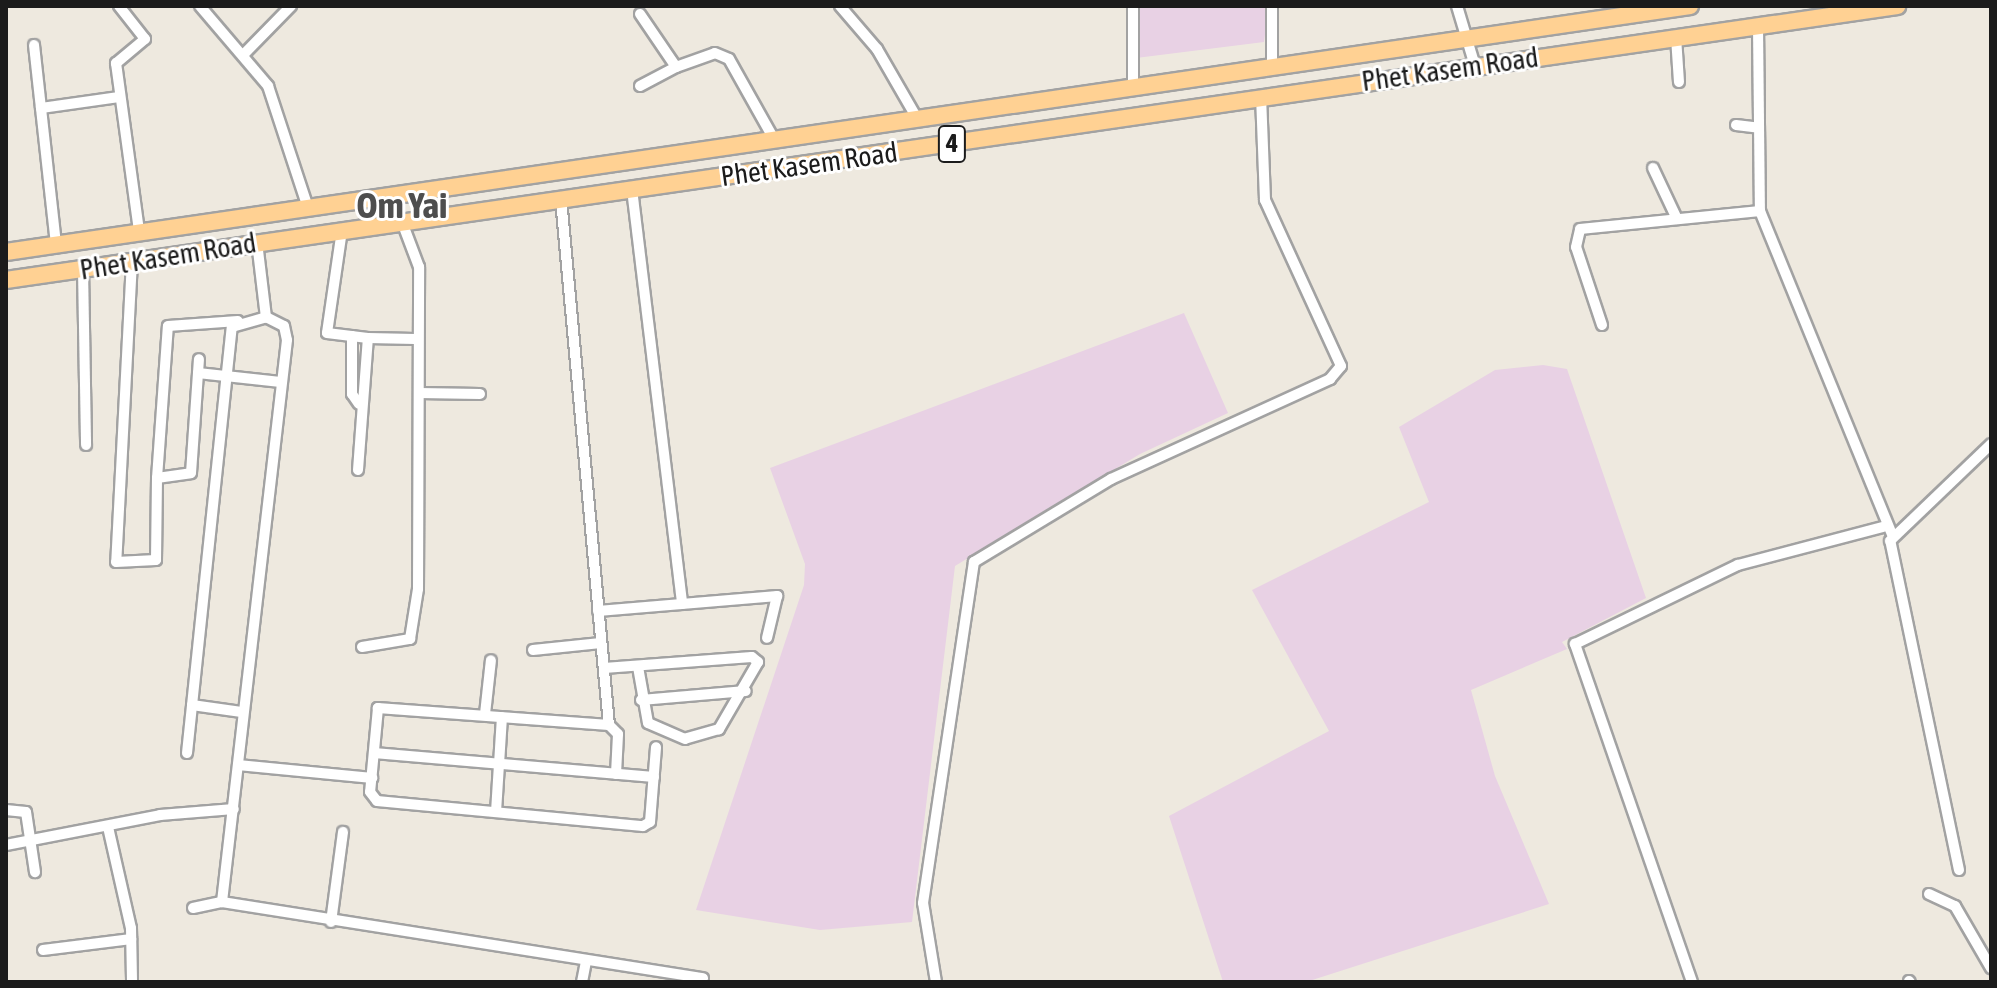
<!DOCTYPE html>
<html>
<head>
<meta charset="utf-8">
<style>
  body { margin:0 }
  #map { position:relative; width:1997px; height:988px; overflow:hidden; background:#eee9df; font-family:"Asap Condensed",sans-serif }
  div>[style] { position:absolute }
  .industrial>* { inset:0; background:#e8d1e4 }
  .roads { filter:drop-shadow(2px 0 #a2a2a2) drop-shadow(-2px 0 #a2a2a2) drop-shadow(0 2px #a2a2a2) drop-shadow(0 -2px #a2a2a2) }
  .minor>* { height:10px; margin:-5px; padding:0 5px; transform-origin:5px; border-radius:5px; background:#fff }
  .primary>* { height:16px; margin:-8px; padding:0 8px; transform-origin:8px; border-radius:8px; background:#ffd193 }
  span { translate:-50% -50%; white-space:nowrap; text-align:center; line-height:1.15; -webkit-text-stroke:6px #fff; paint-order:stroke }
  .shield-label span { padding:2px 6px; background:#fff; border:2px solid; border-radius:6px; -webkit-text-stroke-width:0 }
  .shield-label { font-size:26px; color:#1b1b1b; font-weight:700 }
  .street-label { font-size:28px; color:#1b1b1b }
  .district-label { font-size:36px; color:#4e4e4e; font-weight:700 }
  .frame { position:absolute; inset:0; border:8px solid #1b1b1b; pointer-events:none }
</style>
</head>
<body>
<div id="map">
  <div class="industrial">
    <div style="clip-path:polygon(1137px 6px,1269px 6px,1264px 42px,1136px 58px)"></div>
    <div style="clip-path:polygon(1184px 313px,1228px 413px,1140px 454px,955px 566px,912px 922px,820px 930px,696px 910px,804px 585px,805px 564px,770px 468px)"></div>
    <div style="clip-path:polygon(1543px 365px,1567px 369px,1646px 598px,1562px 642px,1567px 649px,1471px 690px,1495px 776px,1549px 904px,1306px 982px,1223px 982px,1169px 816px,1329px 731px,1252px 590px,1429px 502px,1399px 427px,1495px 370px)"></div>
  </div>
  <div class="roads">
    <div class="minor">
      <div style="left:119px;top:6px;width:42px;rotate:51.8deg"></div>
      <div style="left:145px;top:39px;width:38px;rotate:140deg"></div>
      <div style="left:116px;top:63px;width:171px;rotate:82.2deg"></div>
      <div style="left:200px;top:6px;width:105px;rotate:49.6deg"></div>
      <div style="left:268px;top:86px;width:128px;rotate:71.8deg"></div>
      <div style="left:840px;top:6px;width:57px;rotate:49.3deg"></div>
      <div style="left:877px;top:49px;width:82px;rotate:60deg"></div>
      <div style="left:1457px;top:6px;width:63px;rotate:73.3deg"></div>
      <div style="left:640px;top:14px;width:64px;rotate:55.8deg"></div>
      <div style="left:676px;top:67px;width:41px;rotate:-19.7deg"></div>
      <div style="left:715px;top:53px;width:15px;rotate:23deg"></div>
      <div style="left:729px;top:59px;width:94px;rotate:60.7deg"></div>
      <div style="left:1758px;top:26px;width:185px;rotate:89.4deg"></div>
      <div style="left:1760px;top:211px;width:350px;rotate:67.8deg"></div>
      <div style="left:1676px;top:37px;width:45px;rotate:86.2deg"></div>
      <div style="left:34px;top:45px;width:200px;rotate:83.7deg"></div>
      <div style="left:245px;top:53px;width:66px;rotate:-45.6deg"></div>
      <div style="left:1272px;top:67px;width:61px;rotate:-90deg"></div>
      <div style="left:640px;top:86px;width:41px;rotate:-27.8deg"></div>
      <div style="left:1133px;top:88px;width:82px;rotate:-90deg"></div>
      <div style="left:41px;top:108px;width:79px;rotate:-8deg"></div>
      <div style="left:1736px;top:125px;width:23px;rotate:7deg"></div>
      <div style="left:1653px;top:168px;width:56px;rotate:64.8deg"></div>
      <div style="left:632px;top:189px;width:418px;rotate:83.1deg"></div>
      <div style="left:561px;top:199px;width:528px;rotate:84.79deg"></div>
      <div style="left:342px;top:230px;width:104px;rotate:98.3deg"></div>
      <div style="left:327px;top:333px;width:41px;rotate:7deg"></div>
      <div style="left:257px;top:242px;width:76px;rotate:83.2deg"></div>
      <div style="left:132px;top:261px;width:301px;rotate:93deg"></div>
      <div style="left:116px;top:562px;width:40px;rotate:-2.9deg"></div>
      <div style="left:156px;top:560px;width:82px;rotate:-89.3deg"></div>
      <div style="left:157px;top:478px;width:34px;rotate:-8deg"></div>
      <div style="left:191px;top:473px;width:114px;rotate:-86deg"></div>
      <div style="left:83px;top:269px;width:176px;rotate:89deg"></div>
      <div style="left:1602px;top:325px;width:82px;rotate:-108.4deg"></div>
      <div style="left:1576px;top:247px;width:18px;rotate:-77deg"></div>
      <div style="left:1580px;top:229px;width:181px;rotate:-5.7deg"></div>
      <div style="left:352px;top:336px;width:58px;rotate:90deg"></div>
      <div style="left:352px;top:394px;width:12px;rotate:55deg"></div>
      <div style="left:198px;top:373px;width:83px;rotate:6.2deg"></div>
      <div style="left:419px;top:393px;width:61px;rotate:0.9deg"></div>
      <div style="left:358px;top:470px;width:132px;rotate:-85.7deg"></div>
      <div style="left:368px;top:338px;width:47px;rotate:1.2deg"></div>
      <div style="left:157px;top:478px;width:152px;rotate:-85.9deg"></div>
      <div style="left:168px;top:326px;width:70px;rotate:-4.1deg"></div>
      <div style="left:598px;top:611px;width:180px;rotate:-4.8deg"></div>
      <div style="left:777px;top:596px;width:43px;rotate:103.4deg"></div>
      <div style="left:362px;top:647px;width:49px;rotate:-9.5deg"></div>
      <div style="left:410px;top:639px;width:51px;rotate:-80.9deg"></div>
      <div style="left:418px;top:589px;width:322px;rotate:-89.8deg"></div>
      <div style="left:419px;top:267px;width:48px;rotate:-110.7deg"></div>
      <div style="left:533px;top:650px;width:68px;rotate:-5.9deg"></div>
      <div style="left:604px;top:668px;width:148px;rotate:-4.3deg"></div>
      <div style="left:752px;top:657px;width:8px;rotate:40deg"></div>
      <div style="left:758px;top:662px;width:78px;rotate:120.2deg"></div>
      <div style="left:719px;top:729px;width:35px;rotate:164deg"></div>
      <div style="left:685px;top:739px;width:40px;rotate:-156.6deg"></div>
      <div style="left:648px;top:723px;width:57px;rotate:-100.1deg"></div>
      <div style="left:641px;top:700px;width:105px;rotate:-4.9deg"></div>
      <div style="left:192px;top:705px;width:50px;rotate:8deg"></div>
      <div style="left:485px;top:714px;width:54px;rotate:-83.7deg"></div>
      <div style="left:187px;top:753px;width:428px;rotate:-84deg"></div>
      <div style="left:232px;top:327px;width:35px;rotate:-16deg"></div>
      <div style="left:266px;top:317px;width:20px;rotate:27deg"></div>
      <div style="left:284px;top:326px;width:14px;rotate:78deg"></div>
      <div style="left:287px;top:340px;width:566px;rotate:96.6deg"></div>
      <div style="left:374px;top:753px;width:281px;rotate:4.9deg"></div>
      <div style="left:238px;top:765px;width:135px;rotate:5.5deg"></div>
      <div style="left:616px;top:774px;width:40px;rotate:-87.1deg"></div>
      <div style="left:618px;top:734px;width:13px;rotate:-135deg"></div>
      <div style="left:609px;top:725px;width:232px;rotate:-175.8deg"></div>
      <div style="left:378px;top:708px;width:84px;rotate:95.4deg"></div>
      <div style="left:370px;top:792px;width:11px;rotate:52deg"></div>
      <div style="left:377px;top:801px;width:267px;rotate:5.4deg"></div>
      <div style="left:643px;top:826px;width:8px;rotate:-30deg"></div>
      <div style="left:650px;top:822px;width:75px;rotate:-85.4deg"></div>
      <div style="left:6px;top:810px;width:20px;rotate:6deg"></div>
      <div style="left:26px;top:812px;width:61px;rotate:81.5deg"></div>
      <div style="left:496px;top:812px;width:95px;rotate:-86.4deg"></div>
      <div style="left:108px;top:827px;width:104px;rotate:77.2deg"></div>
      <div style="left:131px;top:928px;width:54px;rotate:88.9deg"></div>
      <div style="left:6px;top:845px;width:157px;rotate:-11deg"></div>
      <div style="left:160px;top:815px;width:74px;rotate:-4.6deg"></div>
      <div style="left:1959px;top:870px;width:336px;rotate:-101.8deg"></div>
      <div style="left:1890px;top:541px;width:140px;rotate:-43.8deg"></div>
      <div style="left:1929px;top:894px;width:29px;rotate:25deg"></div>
      <div style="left:1955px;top:906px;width:72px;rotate:59.9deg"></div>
      <div style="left:193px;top:908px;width:30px;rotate:-12deg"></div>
      <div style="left:222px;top:902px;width:487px;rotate:9deg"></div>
      <div style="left:331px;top:922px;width:91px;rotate:-82.4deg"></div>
      <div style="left:43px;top:950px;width:89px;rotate:-7.1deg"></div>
      <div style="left:1909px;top:981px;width:1px;rotate:45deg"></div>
      <div style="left:582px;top:982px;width:21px;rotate:-79deg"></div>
      <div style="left:936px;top:982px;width:80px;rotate:-99.3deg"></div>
      <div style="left:923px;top:903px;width:345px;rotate:-81.5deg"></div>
      <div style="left:974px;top:562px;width:160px;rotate:-31.2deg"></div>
      <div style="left:1111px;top:479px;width:241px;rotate:-24.5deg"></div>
      <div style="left:1330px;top:379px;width:17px;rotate:-50deg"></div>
      <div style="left:1341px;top:366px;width:183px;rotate:-114.6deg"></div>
      <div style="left:1265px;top:200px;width:103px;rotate:-92.2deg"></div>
      <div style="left:1692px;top:982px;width:358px;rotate:-109.1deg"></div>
      <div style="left:1575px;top:644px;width:181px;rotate:-25.9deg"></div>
      <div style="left:1738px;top:565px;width:150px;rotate:-14.7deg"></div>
    </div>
    <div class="primary">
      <div style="left:6px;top:252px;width:1702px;rotate:-8.31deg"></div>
      <div style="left:6px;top:280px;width:1911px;rotate:-8.24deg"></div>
    </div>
  </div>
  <div class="shield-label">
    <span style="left:952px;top:144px">4</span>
  </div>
  <div class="street-label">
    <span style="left:1450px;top:69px;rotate:-8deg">Phet Kasem Road</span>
    <span style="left:809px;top:164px;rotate:-8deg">Phet Kasem Road</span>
    <span style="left:168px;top:256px;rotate:-9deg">Phet Kasem Road</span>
  </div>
  <div class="district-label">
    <span style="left:402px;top:206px">Om Yai</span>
  </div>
  <div class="frame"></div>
</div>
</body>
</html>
